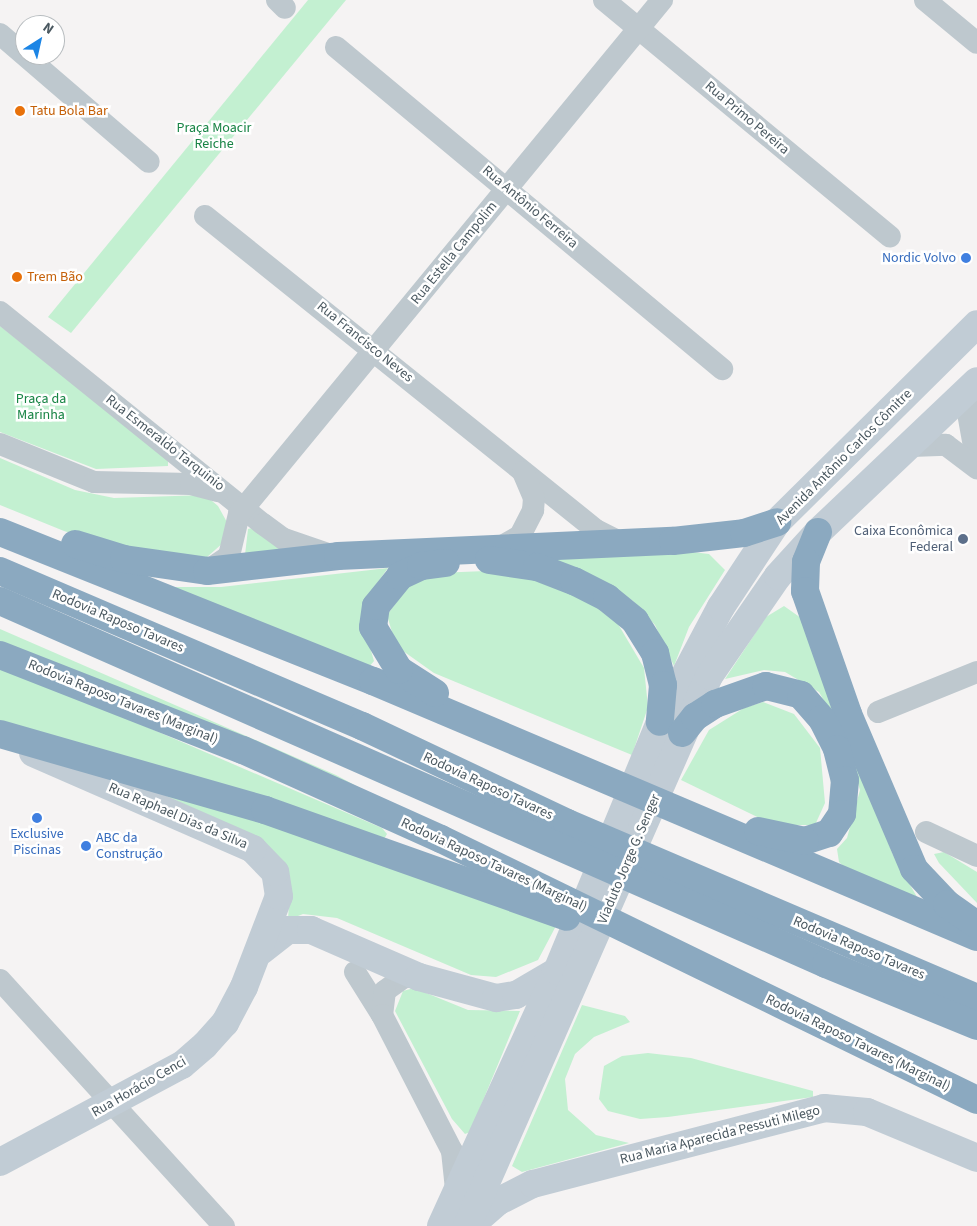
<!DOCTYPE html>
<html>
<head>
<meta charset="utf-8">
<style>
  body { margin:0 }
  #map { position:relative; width:977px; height:1226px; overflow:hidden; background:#f5f3f3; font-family:"Source Sans 3",sans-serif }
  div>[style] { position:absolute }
  .green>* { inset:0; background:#c3f0d1 }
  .street>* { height:22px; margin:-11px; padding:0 11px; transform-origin:11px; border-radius:11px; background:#bec8ce }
  .secondary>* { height:28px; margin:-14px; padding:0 14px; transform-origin:14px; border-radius:14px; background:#c1ccd5 }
  .highway>* { height:28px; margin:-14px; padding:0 14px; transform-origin:14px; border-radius:14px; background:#8ba9c0 }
  .dots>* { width:14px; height:14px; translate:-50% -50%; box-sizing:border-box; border:2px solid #fff; border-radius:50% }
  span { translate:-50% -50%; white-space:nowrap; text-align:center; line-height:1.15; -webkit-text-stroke:5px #fff; paint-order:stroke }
  .food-label { font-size:14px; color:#c56008 }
  .left { translate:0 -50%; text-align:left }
  .street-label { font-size:14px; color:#4a5860 }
  .park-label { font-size:14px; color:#188445 }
  .shop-label { font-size:14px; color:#366cbe }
  .right { translate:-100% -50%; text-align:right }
  .service-label { font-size:14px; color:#4e5e75 }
  .north { position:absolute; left:15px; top:15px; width:50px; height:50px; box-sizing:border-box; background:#fff; border:1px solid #b7bcbf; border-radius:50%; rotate:35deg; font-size:14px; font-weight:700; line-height:20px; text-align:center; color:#4a5860 }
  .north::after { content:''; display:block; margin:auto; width:18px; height:22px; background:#1c85e5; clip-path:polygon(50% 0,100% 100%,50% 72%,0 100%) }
</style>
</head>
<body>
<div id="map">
  <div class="green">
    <div style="clip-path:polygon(308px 0,346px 0,71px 333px,48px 317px)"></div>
    <div style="clip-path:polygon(0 326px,168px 459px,168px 466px,96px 469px,0 432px)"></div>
    <div style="clip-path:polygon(0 458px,75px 490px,114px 498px,205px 495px,218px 506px,228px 524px,224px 542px,206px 558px,124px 550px,64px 531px,0 505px)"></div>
    <div style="clip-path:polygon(252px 528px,283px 549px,245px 555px,248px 529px)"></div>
    <div style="clip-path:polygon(684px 551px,709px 554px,725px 570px,689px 627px,674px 666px,655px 625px,633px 601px,607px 585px,551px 563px,564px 556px)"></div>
    <div style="clip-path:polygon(388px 568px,365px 600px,367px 637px,374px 661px,368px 668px,162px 587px,221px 587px)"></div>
    <div style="clip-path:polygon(511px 570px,587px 600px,618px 624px,644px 668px,648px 707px,632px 755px,434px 673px,396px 646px,387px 615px,412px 581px,437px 573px)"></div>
    <div style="clip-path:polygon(784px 606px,801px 618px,893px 855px,917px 897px,847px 870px,839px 862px,837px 849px,847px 838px,860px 790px,843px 734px,819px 692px,785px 672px,764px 670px,725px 679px,766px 617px)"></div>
    <div style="clip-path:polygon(0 629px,336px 775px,419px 820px,0 644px)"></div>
    <div style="clip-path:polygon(0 669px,42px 682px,382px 828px,387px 834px,384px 839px,0 723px)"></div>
    <div style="clip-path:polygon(763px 702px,794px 714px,820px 748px,825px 803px,815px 825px,774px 825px,681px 780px,709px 730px,744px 708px)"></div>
    <div style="clip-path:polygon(164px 789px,557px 924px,538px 960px,496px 977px,471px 975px,337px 918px,303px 914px,288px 920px,290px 885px,228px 824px,166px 796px)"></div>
    <div style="clip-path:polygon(944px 852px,977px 872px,977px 903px,939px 863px,934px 854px)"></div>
    <div style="clip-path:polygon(414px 988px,468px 1010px,520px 1011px,470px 1132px,465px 1134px,452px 1119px,395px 1011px,403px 991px)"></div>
    <div style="clip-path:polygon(582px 1005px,625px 1016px,630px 1022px,594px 1037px,575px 1054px,565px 1079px,568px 1110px,596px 1135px,629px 1143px,522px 1172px,512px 1166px)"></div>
    <div style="clip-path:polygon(648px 1053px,691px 1058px,813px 1091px,813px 1097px,668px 1117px,640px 1119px,608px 1111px,599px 1099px,604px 1066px,622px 1056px)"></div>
  </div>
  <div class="street">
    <div style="left:277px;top:0;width:11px;rotate:45deg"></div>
    <div style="left:604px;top:0;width:371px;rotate:39.6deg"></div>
    <div style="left:925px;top:0;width:67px;rotate:39.6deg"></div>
    <div style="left:0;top:34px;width:196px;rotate:40.7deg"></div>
    <div style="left:336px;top:47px;width:503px;rotate:39.83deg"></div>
    <div style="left:205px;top:216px;width:501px;rotate:38.77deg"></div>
    <div style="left:596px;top:530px;width:29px;rotate:27deg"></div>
    <div style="left:0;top:312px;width:338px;rotate:38.9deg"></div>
    <div style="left:263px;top:524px;width:26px;rotate:36deg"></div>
    <div style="left:284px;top:539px;width:50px;rotate:18.8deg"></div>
    <div style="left:974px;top:384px;width:30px;rotate:102deg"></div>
    <div style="left:968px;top:413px;width:51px;rotate:79.8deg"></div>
    <div style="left:0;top:444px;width:101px;rotate:22deg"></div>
    <div style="left:94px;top:482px;width:97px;rotate:1.2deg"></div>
    <div style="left:191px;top:484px;width:28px;rotate:15deg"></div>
    <div style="left:911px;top:446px;width:35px;rotate:-2deg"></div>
    <div style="left:946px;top:445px;width:39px;rotate:37deg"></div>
    <div style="left:502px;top:546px;width:21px;rotate:-29deg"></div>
    <div style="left:520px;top:536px;width:29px;rotate:-63deg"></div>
    <div style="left:533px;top:510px;width:12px;rotate:-85deg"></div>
    <div style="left:534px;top:498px;width:28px;rotate:-113deg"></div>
    <div style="left:207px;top:571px;width:27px;rotate:-34deg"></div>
    <div style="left:229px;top:556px;width:43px;rotate:-76.6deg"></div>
    <div style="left:239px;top:514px;width:666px;rotate:-50.55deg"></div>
    <div style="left:878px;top:712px;width:107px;rotate:-22deg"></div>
    <div style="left:926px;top:832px;width:56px;rotate:25.2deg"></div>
    <div style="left:355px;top:972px;width:51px;rotate:57.9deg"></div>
    <div style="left:419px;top:977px;width:15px;rotate:180deg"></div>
    <div style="left:404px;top:977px;width:24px;rotate:144deg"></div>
    <div style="left:385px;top:991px;width:24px;rotate:97deg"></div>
    <div style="left:382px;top:1015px;width:153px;rotate:62.8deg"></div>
    <div style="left:452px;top:1151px;width:39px;rotate:84deg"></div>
    <div style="left:0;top:980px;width:333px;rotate:47.7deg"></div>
  </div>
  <div class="secondary">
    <div style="left:261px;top:951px;width:34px;rotate:-38deg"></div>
    <div style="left:288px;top:930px;width:23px"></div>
    <div style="left:311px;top:930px;width:118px;rotate:23.5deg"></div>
    <div style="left:419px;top:977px;width:80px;rotate:15.3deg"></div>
    <div style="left:496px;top:998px;width:20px;rotate:-9deg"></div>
    <div style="left:516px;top:995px;width:48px;rotate:-30.3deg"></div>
    <div style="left:0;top:1162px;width:206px;rotate:-28.1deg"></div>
    <div style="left:182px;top:1065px;width:30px;rotate:-41deg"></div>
    <div style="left:205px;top:1045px;width:30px;rotate:-48deg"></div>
    <div style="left:225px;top:1023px;width:41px;rotate:-62.2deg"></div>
    <div style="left:244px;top:987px;width:97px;rotate:-69deg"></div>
    <div style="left:279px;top:896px;width:24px;rotate:-99deg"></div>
    <div style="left:275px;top:872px;width:32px;rotate:-134deg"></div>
    <div style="left:253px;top:849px;width:240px;rotate:-156.4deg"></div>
    <div style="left:471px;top:1225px;width:37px;rotate:-41deg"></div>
    <div style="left:499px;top:1201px;width:38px;rotate:-27deg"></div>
    <div style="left:533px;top:1184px;width:301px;rotate:-14.6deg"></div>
    <div style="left:824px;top:1108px;width:43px;rotate:5.3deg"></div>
    <div style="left:867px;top:1112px;width:119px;rotate:22.7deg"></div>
    <div style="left:441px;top:1226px;width:280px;rotate:-65.5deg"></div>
    <div style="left:557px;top:971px;width:269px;rotate:-67.5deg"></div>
    <div style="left:660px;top:722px;width:130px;rotate:-62.1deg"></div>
    <div style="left:721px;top:607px;width:102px;rotate:-56.6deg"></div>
    <div style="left:777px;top:522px;width:281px;rotate:-44.7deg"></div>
    <div style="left:467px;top:1226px;width:601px;rotate:-66.25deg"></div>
    <div style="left:709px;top:676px;width:121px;rotate:-55.4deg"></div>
    <div style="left:778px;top:576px;width:59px;rotate:-47.7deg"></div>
    <div style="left:818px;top:532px;width:219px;rotate:-43.5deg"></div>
  </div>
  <div class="highway">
    <div style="left:0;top:532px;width:402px;rotate:21.8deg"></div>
    <div style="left:373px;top:681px;width:656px;rotate:22.97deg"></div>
    <div style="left:818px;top:532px;width:32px;rotate:112deg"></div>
    <div style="left:806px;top:562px;width:29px;rotate:92deg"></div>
    <div style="left:805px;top:591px;width:130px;rotate:70.7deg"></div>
    <div style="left:848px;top:714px;width:168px;rotate:66.9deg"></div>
    <div style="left:914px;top:869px;width:48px;rotate:46.7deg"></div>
    <div style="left:947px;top:904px;width:35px;rotate:35deg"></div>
    <div style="left:75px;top:544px;width:51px;rotate:17deg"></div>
    <div style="left:124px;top:559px;width:84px;rotate:8.2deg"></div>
    <div style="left:207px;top:571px;width:132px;rotate:-6.5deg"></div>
    <div style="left:338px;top:556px;width:335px;rotate:-2.6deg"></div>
    <div style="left:673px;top:541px;width:71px;rotate:-6.4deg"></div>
    <div style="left:744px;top:533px;width:35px;rotate:-18deg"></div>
    <div style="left:489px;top:560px;width:49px;rotate:8.3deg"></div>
    <div style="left:537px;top:567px;width:40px;rotate:21deg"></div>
    <div style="left:574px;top:581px;width:37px;rotate:27deg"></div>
    <div style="left:607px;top:598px;width:36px;rotate:39deg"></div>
    <div style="left:635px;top:621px;width:38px;rotate:58deg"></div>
    <div style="left:655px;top:653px;width:33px;rotate:76deg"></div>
    <div style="left:663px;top:685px;width:37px;rotate:95deg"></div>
    <div style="left:0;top:571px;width:394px;rotate:23.2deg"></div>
    <div style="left:362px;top:726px;width:227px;rotate:25.3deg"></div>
    <div style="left:567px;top:823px;width:446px;rotate:23.1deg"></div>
    <div style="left:0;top:601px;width:902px;rotate:23.72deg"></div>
    <div style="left:826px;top:964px;width:163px;rotate:22.3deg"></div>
    <div style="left:0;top:655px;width:261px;rotate:21.4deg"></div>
    <div style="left:243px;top:750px;width:217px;rotate:24.2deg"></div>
    <div style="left:441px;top:839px;width:596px;rotate:25.96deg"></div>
    <div style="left:435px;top:693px;width:43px;rotate:-147.4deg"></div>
    <div style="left:399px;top:670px;width:50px;rotate:-121.2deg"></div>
    <div style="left:373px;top:627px;width:21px;rotate:-82deg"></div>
    <div style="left:376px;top:606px;width:38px;rotate:-51deg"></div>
    <div style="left:400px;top:576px;width:23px;rotate:-25deg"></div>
    <div style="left:421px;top:566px;width:25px;rotate:-7deg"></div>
    <div style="left:682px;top:733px;width:21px;rotate:-51deg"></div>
    <div style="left:695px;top:717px;width:24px;rotate:-33deg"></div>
    <div style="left:715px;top:704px;width:54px;rotate:-19.4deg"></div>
    <div style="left:766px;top:686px;width:36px;rotate:14deg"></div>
    <div style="left:801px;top:695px;width:32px;rotate:49deg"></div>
    <div style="left:822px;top:719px;width:34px;rotate:63deg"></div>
    <div style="left:837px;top:749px;width:32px;rotate:76deg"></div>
    <div style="left:845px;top:780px;width:34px;rotate:95deg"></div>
    <div style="left:842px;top:814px;width:23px;rotate:124deg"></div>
    <div style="left:829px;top:833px;width:25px;rotate:162deg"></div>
    <div style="left:805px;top:841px;width:48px;rotate:-168deg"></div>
    <div style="left:0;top:734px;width:276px;rotate:16deg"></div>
    <div style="left:265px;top:810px;width:320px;rotate:19.5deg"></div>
  </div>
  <div class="dots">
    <div style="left:20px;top:111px;background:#e8710a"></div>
    <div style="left:966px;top:258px;background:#3f7fe0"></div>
    <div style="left:17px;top:277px;background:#e8710a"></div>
    <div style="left:963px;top:539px;background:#5c6f8a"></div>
    <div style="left:37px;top:818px;background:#3f7fe0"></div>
    <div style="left:86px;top:846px;background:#3f7fe0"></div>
  </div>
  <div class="food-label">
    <span class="left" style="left:30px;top:111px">Tatu Bola Bar</span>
    <span class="left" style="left:27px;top:277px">Trem Bão</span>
  </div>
  <div class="street-label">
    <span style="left:747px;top:118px;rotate:40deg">Rua Primo Pereira</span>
    <span style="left:530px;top:207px;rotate:40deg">Rua Antônio Ferreira</span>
    <span style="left:454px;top:253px;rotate:-51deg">Rua Estella Campolim</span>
    <span style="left:365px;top:342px;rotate:39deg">Rua Francisco Neves</span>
    <span style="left:165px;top:443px;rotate:38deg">Rua Esmeraldo Tarquinio</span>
    <span style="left:844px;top:457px;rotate:-45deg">Avenida Antônio Carlos Cômitre</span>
    <span style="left:118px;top:621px;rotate:23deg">Rodovia Raposo Tavares</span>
    <span style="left:123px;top:702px;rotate:22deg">Rodovia Raposo Tavares (Marginal)</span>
    <span style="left:488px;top:786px;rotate:25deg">Rodovia Raposo Tavares</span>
    <span style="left:178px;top:816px;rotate:23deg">Rua Raphael Dias da Silva</span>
    <span style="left:629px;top:859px;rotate:-67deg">Viaduto Jorge G. Senger</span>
    <span style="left:494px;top:865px;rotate:25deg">Rodovia Raposo Tavares (Marginal)</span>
    <span style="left:859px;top:948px;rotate:23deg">Rodovia Raposo Tavares</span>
    <span style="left:858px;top:1043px;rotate:26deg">Rodovia Raposo Tavares (Marginal)</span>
    <span style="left:139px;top:1087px;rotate:-30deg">Rua Horácio Cenci</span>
    <span style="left:720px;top:1135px;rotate:-14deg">Rua Maria Aparecida Pessuti Milego</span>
  </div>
  <div class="park-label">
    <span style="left:214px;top:136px">Praça Moacir<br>Reiche</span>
    <span style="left:41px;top:407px">Praça da<br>Marinha</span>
  </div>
  <div class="shop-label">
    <span class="right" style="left:956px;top:258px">Nordic Volvo</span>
    <span style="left:37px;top:842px">Exclusive<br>Piscinas</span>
    <span class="left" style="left:96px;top:846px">ABC da<br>Construção</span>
  </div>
  <div class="service-label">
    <span class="right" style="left:953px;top:539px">Caixa Econômica<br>Federal</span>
  </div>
  <div class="north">N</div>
</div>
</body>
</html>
